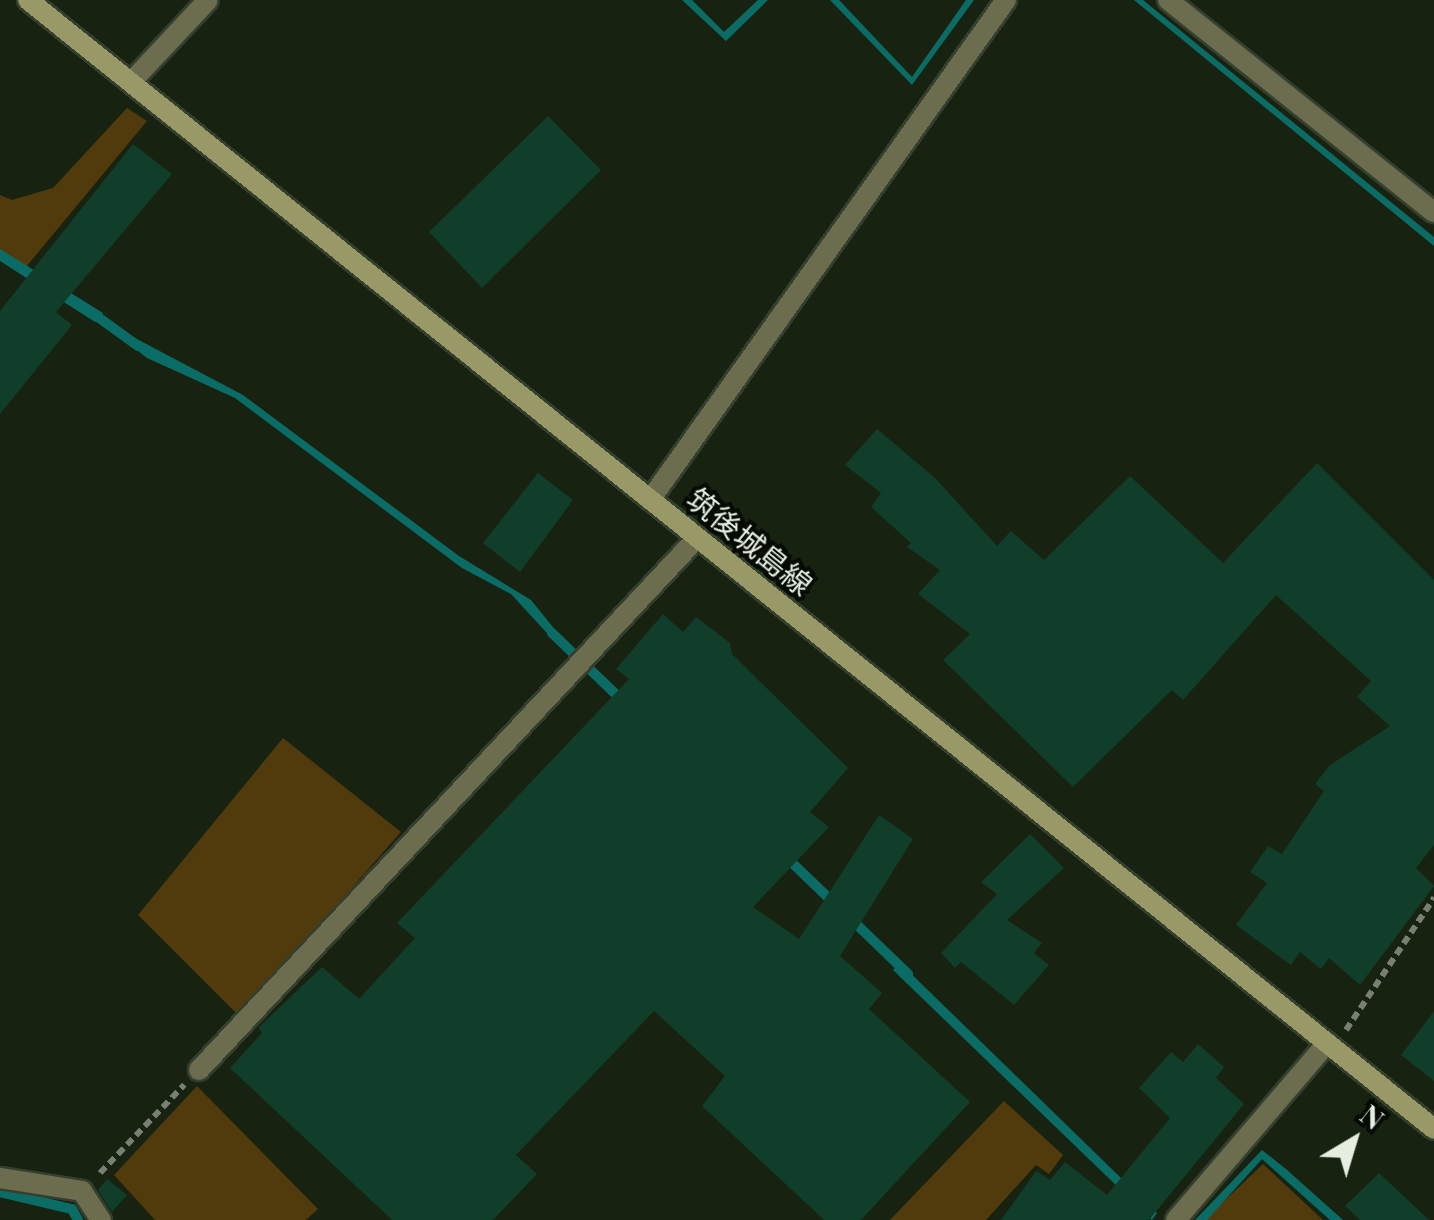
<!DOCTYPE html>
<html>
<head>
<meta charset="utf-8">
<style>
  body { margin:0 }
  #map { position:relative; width:1434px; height:1220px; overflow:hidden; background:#172211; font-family:"Playfair Display","Noto Sans JP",serif }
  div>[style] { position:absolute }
  .green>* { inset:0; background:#513b0c }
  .water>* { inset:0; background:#0b6c66 }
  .stream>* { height:10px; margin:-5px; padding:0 5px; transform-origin:5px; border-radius:5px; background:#0b6c66 }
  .building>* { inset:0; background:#103e2a }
  .path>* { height:6px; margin-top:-3px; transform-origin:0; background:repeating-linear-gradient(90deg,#778072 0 8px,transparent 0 13px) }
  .roads { filter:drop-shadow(2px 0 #343f2e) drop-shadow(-2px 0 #343f2e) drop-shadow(0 2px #343f2e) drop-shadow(0 -2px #343f2e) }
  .street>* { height:20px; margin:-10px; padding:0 10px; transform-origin:10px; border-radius:10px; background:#6c6c4e }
  .secondary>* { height:20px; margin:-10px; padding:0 10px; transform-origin:10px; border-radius:10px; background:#999967 }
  span { translate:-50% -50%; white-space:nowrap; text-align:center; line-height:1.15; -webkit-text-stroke:8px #060a04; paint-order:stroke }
  .street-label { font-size:30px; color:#e6eee2 }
  .north { position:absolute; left:1304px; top:1090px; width:100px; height:100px; -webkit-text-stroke:8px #060a04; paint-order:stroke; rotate:38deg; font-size:28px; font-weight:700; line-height:40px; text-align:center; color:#e6eee2 }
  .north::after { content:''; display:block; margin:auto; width:35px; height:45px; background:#e6eee2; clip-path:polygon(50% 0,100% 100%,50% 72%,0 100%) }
</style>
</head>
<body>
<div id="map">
  <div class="green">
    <div style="clip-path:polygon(127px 108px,147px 121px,26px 267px,0 250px,0 195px,12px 200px,53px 188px)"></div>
    <div style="clip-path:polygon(283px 738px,401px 832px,239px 1016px,138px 915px)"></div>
    <div style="clip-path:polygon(197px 1086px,318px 1209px,306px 1220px,155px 1220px,114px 1175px)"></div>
    <div style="clip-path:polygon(1004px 1101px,1063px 1155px,1049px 1174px,1036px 1165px,986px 1220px,890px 1220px)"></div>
    <div style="clip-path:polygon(1263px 1164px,1323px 1220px,1204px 1220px)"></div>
  </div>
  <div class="water">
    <div style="clip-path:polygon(682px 0,692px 0,724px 32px,758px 0,768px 0,726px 41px)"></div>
    <div style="clip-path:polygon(830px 0,839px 0,912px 77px,966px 0,974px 0,912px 85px)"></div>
    <div style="clip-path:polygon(1134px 0,1143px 0,1397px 207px,1434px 237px,1434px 246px)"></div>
    <div style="clip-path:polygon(0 249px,103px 313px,95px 322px,0 261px)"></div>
    <div style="clip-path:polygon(133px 337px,243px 395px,459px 556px,531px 600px,565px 642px,557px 644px,511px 594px,462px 568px,235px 398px,147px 358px,128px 343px)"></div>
    <div style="clip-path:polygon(900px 963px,1157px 1213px,1152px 1220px,893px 970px)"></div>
    <div style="clip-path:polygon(1262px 1150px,1286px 1169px,1343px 1220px,1330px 1220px,1262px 1159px,1207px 1220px,1195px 1220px)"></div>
  </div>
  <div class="stream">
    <div style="left:91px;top:312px;width:58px;rotate:35.9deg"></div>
    <div style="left:552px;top:633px;width:98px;rotate:43.8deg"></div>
    <div style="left:787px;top:858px;width:68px;rotate:43.8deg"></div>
    <div style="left:852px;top:920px;width:78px;rotate:44deg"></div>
    <div style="left:0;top:1192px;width:74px;rotate:13.3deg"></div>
    <div style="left:72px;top:1209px;width:13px;rotate:61deg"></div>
  </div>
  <div class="building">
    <div style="clip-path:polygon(548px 116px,601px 170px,482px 288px,429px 232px)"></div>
    <div style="clip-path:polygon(133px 144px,172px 174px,56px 312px,72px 325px,0 414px,0 311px)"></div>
    <div style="clip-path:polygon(877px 429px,935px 478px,997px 546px,1011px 531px,1044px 560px,1130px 476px,1223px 563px,1317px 463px,1434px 580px,1434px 845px,1416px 868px,1434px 886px,1360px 985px,1329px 958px,1321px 969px,1300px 952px,1291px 965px,1236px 925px,1267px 883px,1250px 872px,1268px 846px,1282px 854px,1324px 791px,1315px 784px,1330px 765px,1390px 726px,1357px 697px,1371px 681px,1276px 595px,1183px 700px,1172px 690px,1073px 787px,943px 660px,970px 634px,918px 594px,940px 570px,907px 547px,911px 543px,871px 507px,881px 493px,845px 465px)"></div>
    <div style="clip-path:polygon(538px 473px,573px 500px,520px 572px,483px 543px)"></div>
    <div style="clip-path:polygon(663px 614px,683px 632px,696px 617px,730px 643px,732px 654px,848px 768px,810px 812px,829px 827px,753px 907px,799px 939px,879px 815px,913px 839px,840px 956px,882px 993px,869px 1009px,970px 1102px,861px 1220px,824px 1220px,702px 1106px,725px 1076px,654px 1011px,516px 1155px,537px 1174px,493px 1220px,392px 1220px,230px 1068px,262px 1033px,259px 1027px,322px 967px,359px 999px,415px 938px,397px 923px,629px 679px,616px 669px)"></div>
    <div style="clip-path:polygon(1030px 834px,1064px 868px,1007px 920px,1042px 943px,1034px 953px,1049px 965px,1014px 1005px,961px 962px,955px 968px,941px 953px,997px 894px,981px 882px)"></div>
    <div style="clip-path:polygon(1434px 1011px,1434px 1081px,1401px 1055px)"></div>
    <div style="clip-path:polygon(1198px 1044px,1224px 1067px,1216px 1078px,1244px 1104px,1149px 1220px,1001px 1220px,1036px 1171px,1050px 1180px,1065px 1162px,1107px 1195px,1170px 1118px,1139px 1088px,1171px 1052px,1183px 1062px)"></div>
    <div style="clip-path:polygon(1379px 1173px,1429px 1220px,1360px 1220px,1345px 1206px)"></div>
    <div style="clip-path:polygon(107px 1179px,127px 1195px,112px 1212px,98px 1190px)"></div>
  </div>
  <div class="path">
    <div style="left:1346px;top:1030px;width:159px;rotate:-56.3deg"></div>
    <div style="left:100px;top:1173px;width:122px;rotate:-46.3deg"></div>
  </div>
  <div class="roads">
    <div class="street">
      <div style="left:1168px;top:0;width:340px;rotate:38.6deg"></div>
      <div style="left:131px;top:82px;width:112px;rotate:-46.8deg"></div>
      <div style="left:650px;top:500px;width:614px;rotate:-54.55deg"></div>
      <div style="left:199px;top:1070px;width:729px;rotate:-46.89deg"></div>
      <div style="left:0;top:1178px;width:83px;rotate:9deg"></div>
      <div style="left:82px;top:1191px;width:35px;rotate:57deg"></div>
      <div style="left:1176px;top:1220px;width:233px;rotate:-49.5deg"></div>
    </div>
    <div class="secondary">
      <div style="left:28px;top:0;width:1803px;rotate:38.76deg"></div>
    </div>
  </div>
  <div class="street-label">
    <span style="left:750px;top:541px;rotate:39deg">筑後城島線</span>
  </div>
  <div class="north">N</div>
</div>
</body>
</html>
